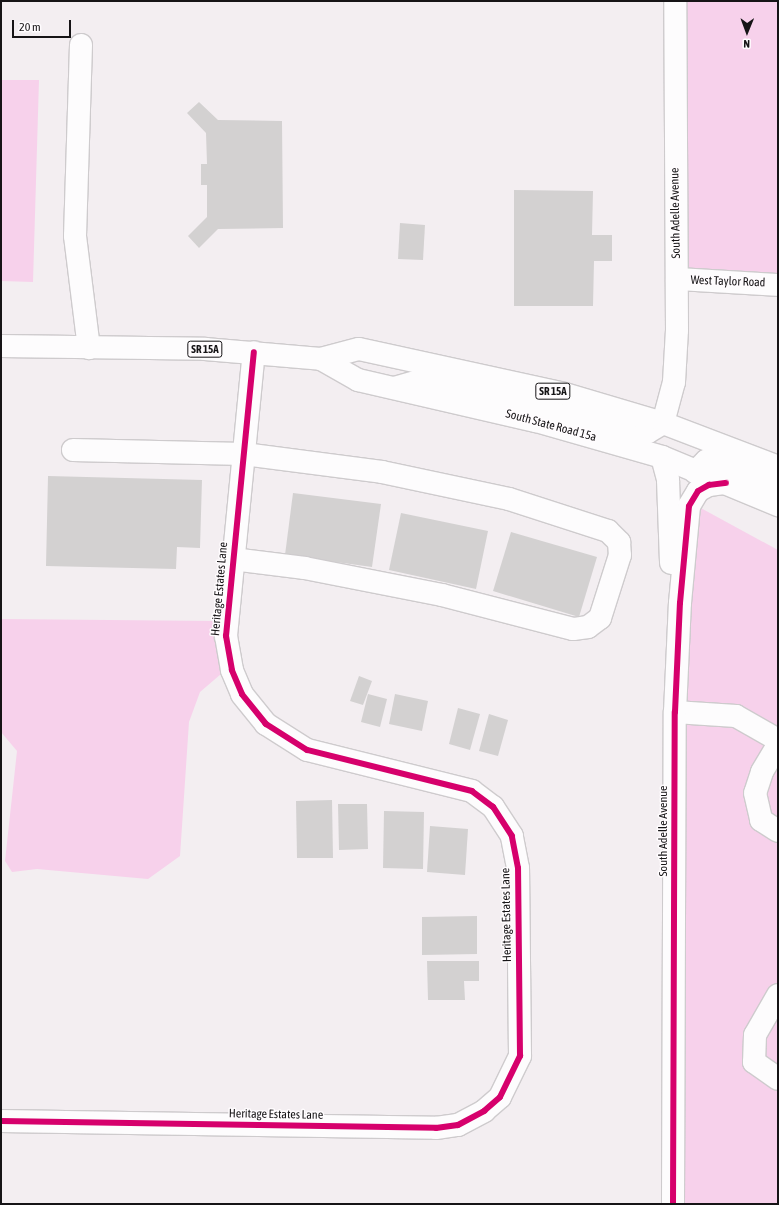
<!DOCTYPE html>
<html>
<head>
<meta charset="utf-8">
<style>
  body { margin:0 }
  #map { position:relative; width:779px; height:1205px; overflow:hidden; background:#f3eef1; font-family:"Asap Condensed",sans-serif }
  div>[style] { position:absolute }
  .green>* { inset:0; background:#f7d1eb }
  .building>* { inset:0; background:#d3d1d1 }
  .roads { filter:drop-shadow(1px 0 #cecbcd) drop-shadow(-1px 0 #cecbcd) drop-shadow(0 1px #cecbcd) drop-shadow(0 -1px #cecbcd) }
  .minor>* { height:22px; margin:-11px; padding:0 11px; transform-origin:11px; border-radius:11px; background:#fdfcfd }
  .highway>* { height:22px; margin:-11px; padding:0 11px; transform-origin:11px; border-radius:11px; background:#fdfcfd }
  .cycleway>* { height:6px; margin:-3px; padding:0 3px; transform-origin:3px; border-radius:3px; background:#d6006c }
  span { translate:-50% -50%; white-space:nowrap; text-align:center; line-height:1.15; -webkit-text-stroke:3px #fffcfe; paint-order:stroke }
  .shield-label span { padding:1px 3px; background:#fffcfe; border:1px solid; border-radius:3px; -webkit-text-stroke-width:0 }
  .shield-label { font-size:11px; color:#161416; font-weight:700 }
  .street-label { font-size:12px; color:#161416 }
  .frame { position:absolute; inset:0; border:2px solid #161416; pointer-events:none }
  .north { position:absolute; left:727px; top:12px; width:40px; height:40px; -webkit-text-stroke:3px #fffcfe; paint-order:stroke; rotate:181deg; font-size:11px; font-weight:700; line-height:16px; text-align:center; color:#161416 }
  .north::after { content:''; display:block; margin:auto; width:14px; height:18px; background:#161416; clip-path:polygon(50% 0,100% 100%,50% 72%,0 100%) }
  .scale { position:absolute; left:12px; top:20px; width:59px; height:18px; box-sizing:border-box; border:2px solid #161416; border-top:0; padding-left:5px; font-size:12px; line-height:14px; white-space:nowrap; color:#161416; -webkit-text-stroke:3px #fffcfe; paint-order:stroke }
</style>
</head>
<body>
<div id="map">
  <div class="green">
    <div style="clip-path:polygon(685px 1px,778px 1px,778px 274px,687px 268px)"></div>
    <div style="clip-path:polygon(1px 80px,39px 80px,33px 282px,1px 281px)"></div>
    <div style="clip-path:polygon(686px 500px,778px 550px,778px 1204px,683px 1204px)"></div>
    <div style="clip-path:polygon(1px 619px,217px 621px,221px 674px,200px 692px,189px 722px,180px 856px,148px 879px,37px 869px,12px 872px,5px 861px,17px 751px,1px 732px)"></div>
  </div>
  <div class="building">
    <div style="clip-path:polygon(199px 102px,218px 120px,282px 121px,283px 228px,218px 229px,199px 248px,188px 236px,207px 217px,207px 185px,201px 185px,201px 164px,207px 164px,206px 133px,187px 113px)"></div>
    <div style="clip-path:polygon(514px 190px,593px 191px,592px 235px,612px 235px,612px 261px,594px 261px,593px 306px,514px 306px)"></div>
    <div style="clip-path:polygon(400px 223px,425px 225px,423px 260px,398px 259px)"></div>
    <div style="clip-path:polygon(48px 476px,202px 480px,200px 548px,177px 547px,176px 569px,46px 566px)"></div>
    <div style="clip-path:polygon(293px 493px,381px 504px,372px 567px,285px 555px)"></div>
    <div style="clip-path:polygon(401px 513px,488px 531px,476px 589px,389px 570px)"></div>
    <div style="clip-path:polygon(511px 532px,597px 557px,579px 617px,493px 591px)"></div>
    <div style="clip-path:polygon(359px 676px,372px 681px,363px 705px,350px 701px)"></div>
    <div style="clip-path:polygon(368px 694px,387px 699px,380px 727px,361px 722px)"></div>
    <div style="clip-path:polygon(395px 694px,428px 701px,422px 731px,389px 724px)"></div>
    <div style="clip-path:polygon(458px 708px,480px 714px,470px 750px,449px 744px)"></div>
    <div style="clip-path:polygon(489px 714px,508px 720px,498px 756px,479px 751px)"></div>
    <div style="clip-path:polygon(332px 800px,333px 858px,297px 858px,296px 801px)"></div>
    <div style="clip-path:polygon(338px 804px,367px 804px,368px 849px,339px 850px)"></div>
    <div style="clip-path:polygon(384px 811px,424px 812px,423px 869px,383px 868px)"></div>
    <div style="clip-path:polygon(430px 826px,468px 829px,465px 875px,427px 872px)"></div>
    <div style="clip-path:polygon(477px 916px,477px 954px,422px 955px,422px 917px)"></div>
    <div style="clip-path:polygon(427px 961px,479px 961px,479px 981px,464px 981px,465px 1000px,428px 1000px)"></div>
  </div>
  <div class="roads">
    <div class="minor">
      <div style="left:81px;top:45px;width:191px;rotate:91.8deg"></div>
      <div style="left:75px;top:236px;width:113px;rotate:82.9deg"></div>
      <div style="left:677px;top:279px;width:101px;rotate:3.4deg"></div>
      <div style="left:394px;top:388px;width:29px;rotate:-16deg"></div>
      <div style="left:422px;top:380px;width:211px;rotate:14.2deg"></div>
      <div style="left:627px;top:432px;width:21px"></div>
      <div style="left:648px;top:432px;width:17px;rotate:-31deg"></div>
      <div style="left:663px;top:423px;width:42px;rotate:-75deg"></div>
      <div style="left:674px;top:382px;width:52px;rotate:-86.7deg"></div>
      <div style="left:677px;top:330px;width:329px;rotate:-90.3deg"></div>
      <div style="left:73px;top:450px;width:171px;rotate:1.3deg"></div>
      <div style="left:244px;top:454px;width:139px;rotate:7.4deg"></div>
      <div style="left:382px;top:472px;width:130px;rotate:12deg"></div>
      <div style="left:509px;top:499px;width:104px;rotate:17.9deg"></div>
      <div style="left:608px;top:531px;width:16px;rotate:45deg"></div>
      <div style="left:619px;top:542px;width:13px;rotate:86deg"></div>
      <div style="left:620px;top:555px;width:66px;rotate:107.6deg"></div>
      <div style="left:600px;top:618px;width:15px;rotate:143deg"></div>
      <div style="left:588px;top:627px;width:15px;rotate:172deg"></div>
      <div style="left:573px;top:629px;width:135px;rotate:-165.5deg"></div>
      <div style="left:442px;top:595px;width:140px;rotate:-168.9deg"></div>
      <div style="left:305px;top:568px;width:73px;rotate:-172.9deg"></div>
      <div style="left:662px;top:457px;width:24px;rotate:75deg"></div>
      <div style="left:668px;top:480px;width:83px;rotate:87.9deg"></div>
      <div style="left:675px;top:712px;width:61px;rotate:3.8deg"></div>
      <div style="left:736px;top:716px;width:48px;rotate:29.7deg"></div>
      <div style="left:778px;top:745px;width:31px;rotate:121deg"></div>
      <div style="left:762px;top:772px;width:22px;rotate:108deg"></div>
      <div style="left:755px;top:793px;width:28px;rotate:77deg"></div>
      <div style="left:761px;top:820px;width:20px;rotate:33deg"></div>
      <div style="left:778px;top:995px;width:46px;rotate:119.9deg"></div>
      <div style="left:755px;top:1035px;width:27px;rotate:92deg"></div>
      <div style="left:754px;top:1062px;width:29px;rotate:35deg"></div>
      <div style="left:1px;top:1121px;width:435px;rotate:0.9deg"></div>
      <div style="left:436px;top:1128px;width:22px;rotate:-8deg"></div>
      <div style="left:458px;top:1125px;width:30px;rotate:-28deg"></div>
      <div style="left:484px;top:1111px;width:21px;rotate:-41deg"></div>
      <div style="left:500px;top:1097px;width:46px;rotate:-64deg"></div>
      <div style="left:520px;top:1056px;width:188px;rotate:-90.6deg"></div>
      <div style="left:518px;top:868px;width:33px;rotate:-101deg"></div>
      <div style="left:512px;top:836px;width:35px;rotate:-123deg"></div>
      <div style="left:493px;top:807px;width:26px;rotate:-143deg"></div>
      <div style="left:472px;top:791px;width:170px;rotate:-166deg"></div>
      <div style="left:307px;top:750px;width:49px;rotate:-147.6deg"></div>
      <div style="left:266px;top:724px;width:38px;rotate:-129deg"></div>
      <div style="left:242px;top:694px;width:26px;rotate:-113deg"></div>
      <div style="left:232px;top:670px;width:35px;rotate:-100deg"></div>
      <div style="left:226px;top:636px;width:285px;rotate:-84.4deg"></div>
      <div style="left:673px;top:1204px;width:492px;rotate:-89.8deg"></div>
      <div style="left:675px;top:712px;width:109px;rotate:-87.4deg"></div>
      <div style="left:680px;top:603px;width:97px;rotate:-84.7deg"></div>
      <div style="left:689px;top:506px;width:17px;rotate:-59deg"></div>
      <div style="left:698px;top:491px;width:13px;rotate:-29deg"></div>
      <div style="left:709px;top:485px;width:17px;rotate:-7deg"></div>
    </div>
    <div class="highway">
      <div style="left:1px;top:346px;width:204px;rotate:0.8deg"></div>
      <div style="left:205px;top:349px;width:116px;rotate:4.9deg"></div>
      <div style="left:321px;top:359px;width:39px;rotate:-15deg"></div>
      <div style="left:359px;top:349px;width:211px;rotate:12.3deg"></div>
      <div style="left:565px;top:394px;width:102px;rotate:16.5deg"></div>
      <div style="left:663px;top:423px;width:123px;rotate:20.9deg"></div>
      <div style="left:321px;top:359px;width:43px;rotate:29.6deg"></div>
      <div style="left:358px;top:380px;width:183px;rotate:13deg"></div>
      <div style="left:536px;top:421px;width:131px;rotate:15.9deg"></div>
      <div style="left:662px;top:457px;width:126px;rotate:22.5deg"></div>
      <div style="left:695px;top:472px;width:16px;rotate:-45deg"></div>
      <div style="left:706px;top:461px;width:14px;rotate:-8deg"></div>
      <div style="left:720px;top:459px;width:63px;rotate:22.5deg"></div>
    </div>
  </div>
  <div class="cycleway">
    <div style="left:1px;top:1121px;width:435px;rotate:0.9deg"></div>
    <div style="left:436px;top:1128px;width:22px;rotate:-8deg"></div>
    <div style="left:458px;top:1125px;width:30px;rotate:-28deg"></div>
    <div style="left:484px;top:1111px;width:21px;rotate:-41deg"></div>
    <div style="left:500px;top:1097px;width:46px;rotate:-64deg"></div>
    <div style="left:520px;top:1056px;width:188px;rotate:-90.6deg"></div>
    <div style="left:518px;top:868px;width:33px;rotate:-101deg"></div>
    <div style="left:512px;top:836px;width:35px;rotate:-123deg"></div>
    <div style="left:493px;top:807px;width:26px;rotate:-143deg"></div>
    <div style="left:472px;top:791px;width:170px;rotate:-166deg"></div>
    <div style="left:307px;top:750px;width:49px;rotate:-147.6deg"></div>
    <div style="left:266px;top:724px;width:38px;rotate:-129deg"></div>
    <div style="left:242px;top:694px;width:26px;rotate:-113deg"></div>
    <div style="left:232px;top:670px;width:35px;rotate:-100deg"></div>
    <div style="left:226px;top:636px;width:285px;rotate:-84.4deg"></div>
    <div style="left:673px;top:1204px;width:492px;rotate:-89.8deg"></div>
    <div style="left:675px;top:712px;width:109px;rotate:-87.4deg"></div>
    <div style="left:680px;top:603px;width:97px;rotate:-84.7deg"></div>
    <div style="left:689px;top:506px;width:17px;rotate:-59deg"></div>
    <div style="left:698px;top:491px;width:13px;rotate:-29deg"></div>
    <div style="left:709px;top:485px;width:17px;rotate:-7deg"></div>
  </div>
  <div class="shield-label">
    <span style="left:205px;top:349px">SR 15A</span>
    <span style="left:553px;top:391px">SR 15A</span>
  </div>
  <div class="street-label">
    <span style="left:676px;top:213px;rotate:-91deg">South Adelle Avenue</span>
    <span style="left:728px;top:282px;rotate:2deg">West Taylor Road</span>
    <span style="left:551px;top:426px;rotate:15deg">South State Road 15a</span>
    <span style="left:220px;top:589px;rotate:-85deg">Heritage Estates Lane</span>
    <span style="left:664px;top:831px;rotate:-90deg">South Adelle Avenue</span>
    <span style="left:507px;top:915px;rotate:-91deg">Heritage Estates Lane</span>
    <span style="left:276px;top:1115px;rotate:1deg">Heritage Estates Lane</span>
  </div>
  <div class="frame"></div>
  <div class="north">N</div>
  <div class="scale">20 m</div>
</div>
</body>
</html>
